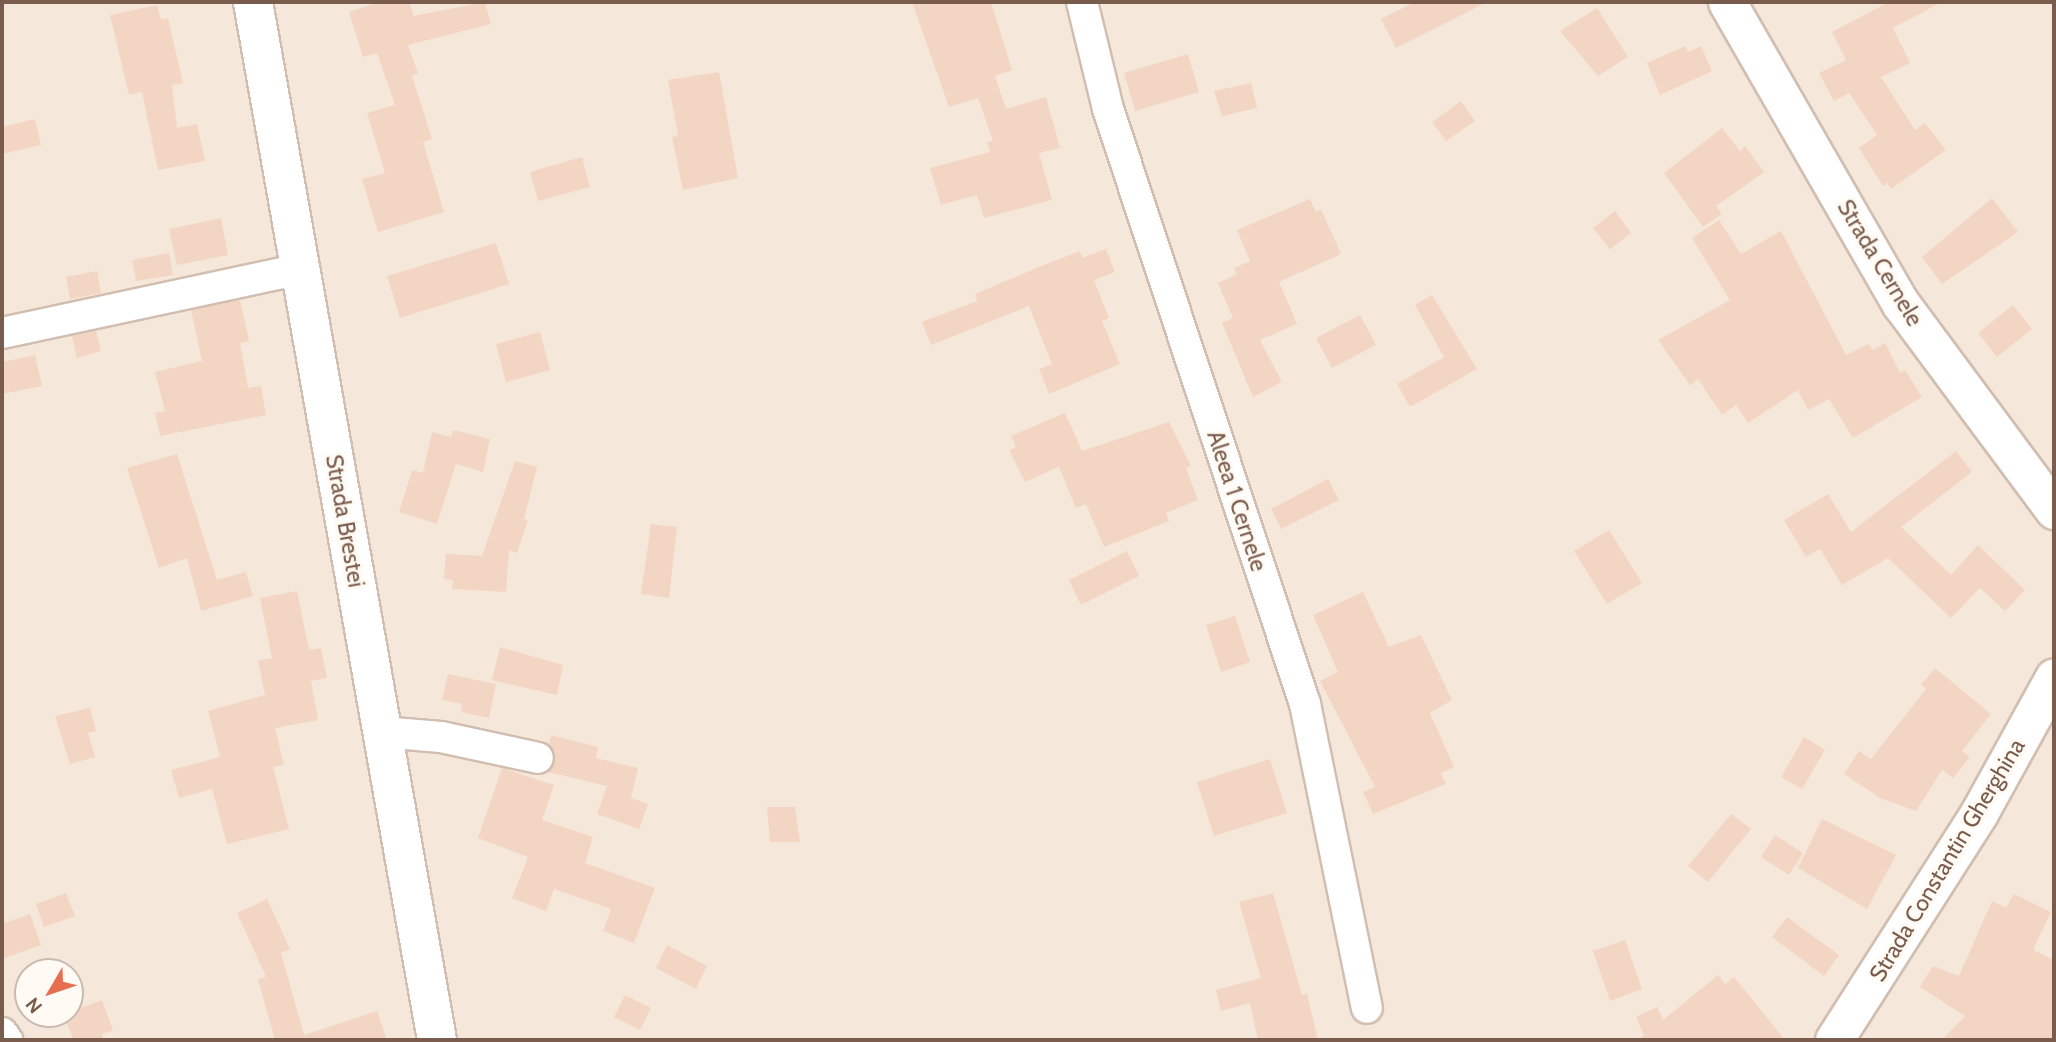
<!DOCTYPE html>
<html>
<head>
<meta charset="utf-8">
<style>
  body { margin:0 }
  #map { position:relative; width:2056px; height:1042px; overflow:hidden; background:#fdf6ec; font-family:Cabin,sans-serif }
  div>[style] { position:absolute }
  .residential>* { inset:0; background:#f5e8da }
  .building>* { inset:0; background:#f3d5c3 }
  .roads { filter:drop-shadow(2px 0 #d1beb0) drop-shadow(-2px 0 #d1beb0) drop-shadow(0 2px #d1beb0) drop-shadow(0 -2px #d1beb0) }
  .minor>* { height:30px; margin:-15px; padding:0 15px; transform-origin:15px; border-radius:15px; background:#fff }
  .tertiary>* { height:37px; margin:-18.5px; padding:0 18.5px; transform-origin:18.5px; border-radius:18.5px; background:#fff }
  .secondary>* { height:38px; margin:-19px; padding:0 19px; transform-origin:19px; border-radius:19px; background:#fff }
  span { translate:-50% -50%; white-space:nowrap; text-align:center; line-height:1.15; -webkit-text-stroke:6px #fffaf3; paint-order:stroke }
  .street-label { font-size:23px; color:#7a5c4d }
  .frame { position:absolute; inset:0; border:4px solid #7a5c4d; pointer-events:none }
  .north { position:absolute; left:14px; top:958px; width:70px; height:70px; box-sizing:border-box; background:#fffaf3; border:2px solid #cabbb1; border-radius:50%; rotate:231deg; font-size:19px; font-weight:700; line-height:28px; text-align:center; color:#7a5c4d }
  .north::after { content:''; display:block; margin:auto; width:24px; height:32px; background:#e76f51; clip-path:polygon(50% 0,100% 100%,50% 72%,0 100%) }
</style>
</head>
<body>
<div id="map">
  <div class="residential">
    <div style="clip-path:polygon(evenodd,2px 2px,2054px 2px,2054px 1040px,2px 1040px,2px 2px,28px 972px,70px 972px,70px 1014px,28px 1014px,28px 972px)"></div>
  </div>
  <div class="building">
    <div style="clip-path:polygon(379px 2px,409px 2px,414px 16px,485px 2px,491px 24px,408px 45px,418px 73px,412px 76px,432px 139px,423px 142px,444px 212px,378px 232px,362px 179px,385px 173px,367px 113px,395px 105px,377px 53px,363px 57px,349px 12px)"></div>
    <div style="clip-path:polygon(912px 2px,991px 2px,1012px 70px,995px 76px,1006px 109px,1046px 97px,1060px 148px,1039px 153px,1052px 200px,984px 218px,977px 195px,941px 205px,930px 168px,990px 152px,987px 142px,993px 141px,978px 98px,949px 107px)"></div>
    <div style="clip-path:polygon(1415px 2px,1487px 2px,1396px 48px,1381px 19px)"></div>
    <div style="clip-path:polygon(1889px 2px,1942px 2px,1893px 28px,1910px 63px,1881px 77px,1915px 130px,1925px 123px,1946px 150px,1891px 189px,1887px 183px,1883px 186px,1859px 148px,1877px 135px,1849px 93px,1834px 101px,1819px 73px,1846px 60px,1832px 32px)"></div>
    <div style="clip-path:polygon(157px 5px,161px 20px,168px 18px,183px 83px,172px 85px,177px 128px,197px 124px,205px 161px,158px 170px,142px 92px,129px 95px,110px 15px)"></div>
    <div style="clip-path:polygon(1597px 8px,1628px 57px,1598px 76px,1560px 31px)"></div>
    <div style="clip-path:polygon(1685px 46px,1688px 52px,1701px 46px,1712px 71px,1660px 95px,1647px 63px)"></div>
    <div style="clip-path:polygon(1188px 54px,1199px 92px,1135px 111px,1124px 73px)"></div>
    <div style="clip-path:polygon(719px 72px,738px 178px,683px 190px,672px 137px,678px 136px,668px 80px)"></div>
    <div style="clip-path:polygon(1251px 83px,1257px 108px,1222px 116px,1214px 91px)"></div>
    <div style="clip-path:polygon(1461px 101px,1475px 121px,1446px 141px,1432px 122px)"></div>
    <div style="clip-path:polygon(35px 119px,41px 145px,2px 154px,2px 127px)"></div>
    <div style="clip-path:polygon(1722px 128px,1740px 151px,1745px 146px,1764px 172px,1716px 206px,1722px 214px,1703px 227px,1664px 173px)"></div>
    <div style="clip-path:polygon(582px 157px,590px 187px,538px 201px,530px 172px)"></div>
    <div style="clip-path:polygon(1992px 198px,2018px 232px,1942px 284px,1922px 257px)"></div>
    <div style="clip-path:polygon(1310px 199px,1316px 212px,1321px 209px,1341px 254px,1279px 282px,1297px 324px,1260px 340px,1282px 382px,1253px 397px,1222px 323px,1233px 318px,1218px 283px,1237px 274px,1234px 268px,1250px 261px,1237px 230px)"></div>
    <div style="clip-path:polygon(1615px 211px,1631px 233px,1610px 249px,1593px 228px)"></div>
    <div style="clip-path:polygon(221px 218px,228px 255px,177px 265px,169px 229px)"></div>
    <div style="clip-path:polygon(1719px 220px,1741px 254px,1781px 231px,1846px 355px,1869px 344px,1872px 350px,1885px 343px,1900px 373px,1905px 370px,1922px 397px,1853px 438px,1829px 399px,1808px 410px,1798px 390px,1748px 423px,1736px 405px,1722px 415px,1698px 379px,1690px 385px,1658px 340px,1730px 300px,1692px 238px)"></div>
    <div style="clip-path:polygon(496px 243px,509px 284px,400px 318px,387px 276px)"></div>
    <div style="clip-path:polygon(1106px 249px,1115px 272px,1094px 280px,1109px 318px,1102px 321px,1120px 364px,1049px 394px,1039px 369px,1052px 364px,1029px 306px,931px 345px,922px 322px,977px 301px,975px 294px,1039px 267px,1080px 251px,1082px 258px)"></div>
    <div style="clip-path:polygon(169px 253px,173px 275px,136px 281px,132px 260px)"></div>
    <div style="clip-path:polygon(97px 271px,101px 293px,70px 299px,66px 277px)"></div>
    <div style="clip-path:polygon(1432px 295px,1477px 369px,1410px 407px,1397px 384px,1444px 357px,1415px 305px)"></div>
    <div style="clip-path:polygon(240px 300px,249px 341px,240px 343px,248px 388px,261px 386px,266px 415px,160px 436px,155px 413px,165px 411px,155px 372px,202px 361px,191px 310px)"></div>
    <div style="clip-path:polygon(2013px 305px,2032px 329px,1997px 357px,1978px 333px)"></div>
    <div style="clip-path:polygon(1360px 315px,1376px 345px,1332px 368px,1316px 338px)"></div>
    <div style="clip-path:polygon(96px 331px,101px 351px,77px 358px,72px 336px)"></div>
    <div style="clip-path:polygon(540px 332px,550px 370px,506px 382px,496px 344px)"></div>
    <div style="clip-path:polygon(35px 355px,42px 386px,2px 394px,2px 362px)"></div>
    <div style="clip-path:polygon(1065px 413px,1082px 451px,1169px 422px,1191px 466px,1186px 468px,1198px 500px,1166px 513px,1169px 521px,1104px 547px,1086px 504px,1076px 508px,1059px 467px,1025px 482px,1009px 450px,1016px 447px,1011px 436px)"></div>
    <div style="clip-path:polygon(453px 430px,490px 439px,483px 472px,456px 464px,437px 524px,399px 512px,412px 470px,423px 473px,432px 432px,451px 437px)"></div>
    <div style="clip-path:polygon(1956px 451px,1972px 472px,1901px 527px,1951px 575px,1978px 545px,2025px 590px,2005px 611px,1980px 588px,1951px 618px,1888px 558px,1842px 585px,1820px 549px,1806px 557px,1784px 520px,1828px 494px,1851px 532px)"></div>
    <div style="clip-path:polygon(177px 454px,217px 580px,246px 572px,253px 596px,201px 611px,187px 558px,159px 568px,127px 468px)"></div>
    <div style="clip-path:polygon(515px 461px,537px 467px,524px 519px,528px 520px,517px 553px,509px 550px,506px 592px,452px 589px,453px 580px,444px 579px,446px 554px,482px 556px)"></div>
    <div style="clip-path:polygon(1328px 479px,1339px 500px,1281px 529px,1271px 509px)"></div>
    <div style="clip-path:polygon(651px 524px,677px 527px,669px 598px,641px 594px)"></div>
    <div style="clip-path:polygon(1609px 530px,1642px 583px,1607px 604px,1574px 551px)"></div>
    <div style="clip-path:polygon(1127px 551px,1139px 576px,1081px 605px,1069px 580px)"></div>
    <div style="clip-path:polygon(297px 591px,309px 650px,321px 648px,327px 678px,311px 681px,318px 720px,275px 728px,284px 765px,273px 767px,289px 829px,227px 844px,212px 789px,179px 798px,171px 770px,220px 757px,208px 711px,265px 695px,258px 661px,272px 658px,260px 598px)"></div>
    <div style="clip-path:polygon(1363px 592px,1389px 647px,1421px 635px,1452px 700px,1430px 713px,1454px 767px,1441px 773px,1446px 784px,1373px 814px,1363px 792px,1375px 787px,1320px 681px,1338px 672px,1313px 615px)"></div>
    <div style="clip-path:polygon(1235px 616px,1250px 662px,1221px 672px,1206px 625px)"></div>
    <div style="clip-path:polygon(500px 647px,563px 665px,557px 695px,492px 680px)"></div>
    <div style="clip-path:polygon(1935px 668px,1991px 714px,1962px 751px,1970px 757px,1953px 778px,1942px 770px,1916px 811px,1880px 798px,1844px 774px,1859px 751px,1871px 759px,1926px 689px,1921px 685px)"></div>
    <div style="clip-path:polygon(448px 674px,496px 684px,489px 718px,461px 712px,462px 704px,442px 700px)"></div>
    <div style="clip-path:polygon(90px 708px,96px 731px,88px 733px,95px 757px,70px 764px,55px 716px)"></div>
    <div style="clip-path:polygon(551px 735px,598px 747px,596px 758px,638px 768px,631px 798px,648px 804px,639px 829px,597px 814px,607px 786px,548px 772px,555px 761px,549px 744px)"></div>
    <div style="clip-path:polygon(1804px 737px,1825px 750px,1802px 789px,1781px 777px)"></div>
    <div style="clip-path:polygon(1270px 759px,1287px 813px,1214px 836px,1197px 782px)"></div>
    <div style="clip-path:polygon(502px 768px,554px 785px,542px 820px,593px 837px,585px 863px,655px 888px,634px 943px,603px 931px,611px 909px,554px 889px,546px 911px,512px 898px,528px 857px,478px 838px)"></div>
    <div style="clip-path:polygon(767px 807px,795px 807px,800px 842px,770px 842px)"></div>
    <div style="clip-path:polygon(1731px 814px,1751px 829px,1708px 882px,1688px 866px)"></div>
    <div style="clip-path:polygon(1822px 819px,1896px 855px,1867px 909px,1798px 868px)"></div>
    <div style="clip-path:polygon(1775px 835px,1803px 853px,1789px 875px,1761px 857px)"></div>
    <div style="clip-path:polygon(66px 893px,75px 916px,44px 927px,36px 904px)"></div>
    <div style="clip-path:polygon(1273px 893px,1302px 995px,1307px 994px,1318px 1040px,1258px 1040px,1250px 1003px,1221px 1011px,1216px 990px,1261px 978px,1239px 902px)"></div>
    <div style="clip-path:polygon(2014px 894px,2051px 912px,2033px 950px,2054px 960px,2054px 1040px,1942px 1040px,1965px 1016px,1920px 987px,1933px 966px,1959px 976px,1992px 901px,2006px 908px)"></div>
    <div style="clip-path:polygon(267px 899px,290px 949px,281px 953px,304px 1035px,377px 1011px,387px 1040px,275px 1040px,258px 979px,266px 977px,237px 913px)"></div>
    <div style="clip-path:polygon(30px 914px,41px 945px,2px 959px,2px 924px)"></div>
    <div style="clip-path:polygon(1787px 917px,1839px 955px,1824px 976px,1772px 937px)"></div>
    <div style="clip-path:polygon(1625px 940px,1642px 989px,1610px 1001px,1593px 951px)"></div>
    <div style="clip-path:polygon(667px 945px,707px 966px,696px 989px,656px 968px)"></div>
    <div style="clip-path:polygon(1718px 975px,1725px 984px,1734px 977px,1785px 1040px,1638px 1040px,1644px 1035px,1636px 1017px,1657px 1007px,1663px 1020px)"></div>
    <div style="clip-path:polygon(625px 995px,651px 1008px,640px 1030px,614px 1017px)"></div>
    <div style="clip-path:polygon(102px 1000px,113px 1030px,102px 1034px,104px 1040px,73px 1040px,64px 1014px)"></div>
  </div>
  <div class="roads">
    <div class="minor">
      <div style="left:1082px;top:2px;width:110px;rotate:76.3deg"></div>
      <div style="left:1108px;top:109px;width:627px;rotate:71.68deg"></div>
      <div style="left:1305px;top:704px;width:310px;rotate:78.5deg"></div>
      <div style="left:2px;top:333px;width:306px;rotate:-12.1deg"></div>
      <div style="left:382px;top:732px;width:59px;rotate:4.8deg"></div>
      <div style="left:441px;top:737px;width:99px;rotate:12.2deg"></div>
      <div style="left:2px;top:1033px;width:9px;rotate:54deg"></div>
    </div>
    <div class="tertiary">
      <div style="left:1727px;top:2px;width:349px;rotate:60.1deg"></div>
      <div style="left:1901px;top:304px;width:257px;rotate:53.4deg"></div>
      <div style="left:1834px;top:1040px;width:269px;rotate:-57.4deg"></div>
      <div style="left:1979px;top:813px;width:155px;rotate:-61.1deg"></div>
    </div>
    <div class="secondary">
      <div style="left:253px;top:2px;width:1054px;rotate:79.95deg"></div>
    </div>
  </div>
  <div class="street-label">
    <span style="left:1880px;top:263px;rotate:59deg">Strada Cernele</span>
    <span style="left:1237px;top:501px;rotate:72deg">Aleea 1 Cernele</span>
    <span style="left:345px;top:521px;rotate:80deg">Strada Brestei</span>
    <span style="left:1947px;top:860px;rotate:-59deg">Strada Constantin Gherghina</span>
  </div>
  <div class="frame"></div>
  <div class="north">N</div>
</div>
</body>
</html>
